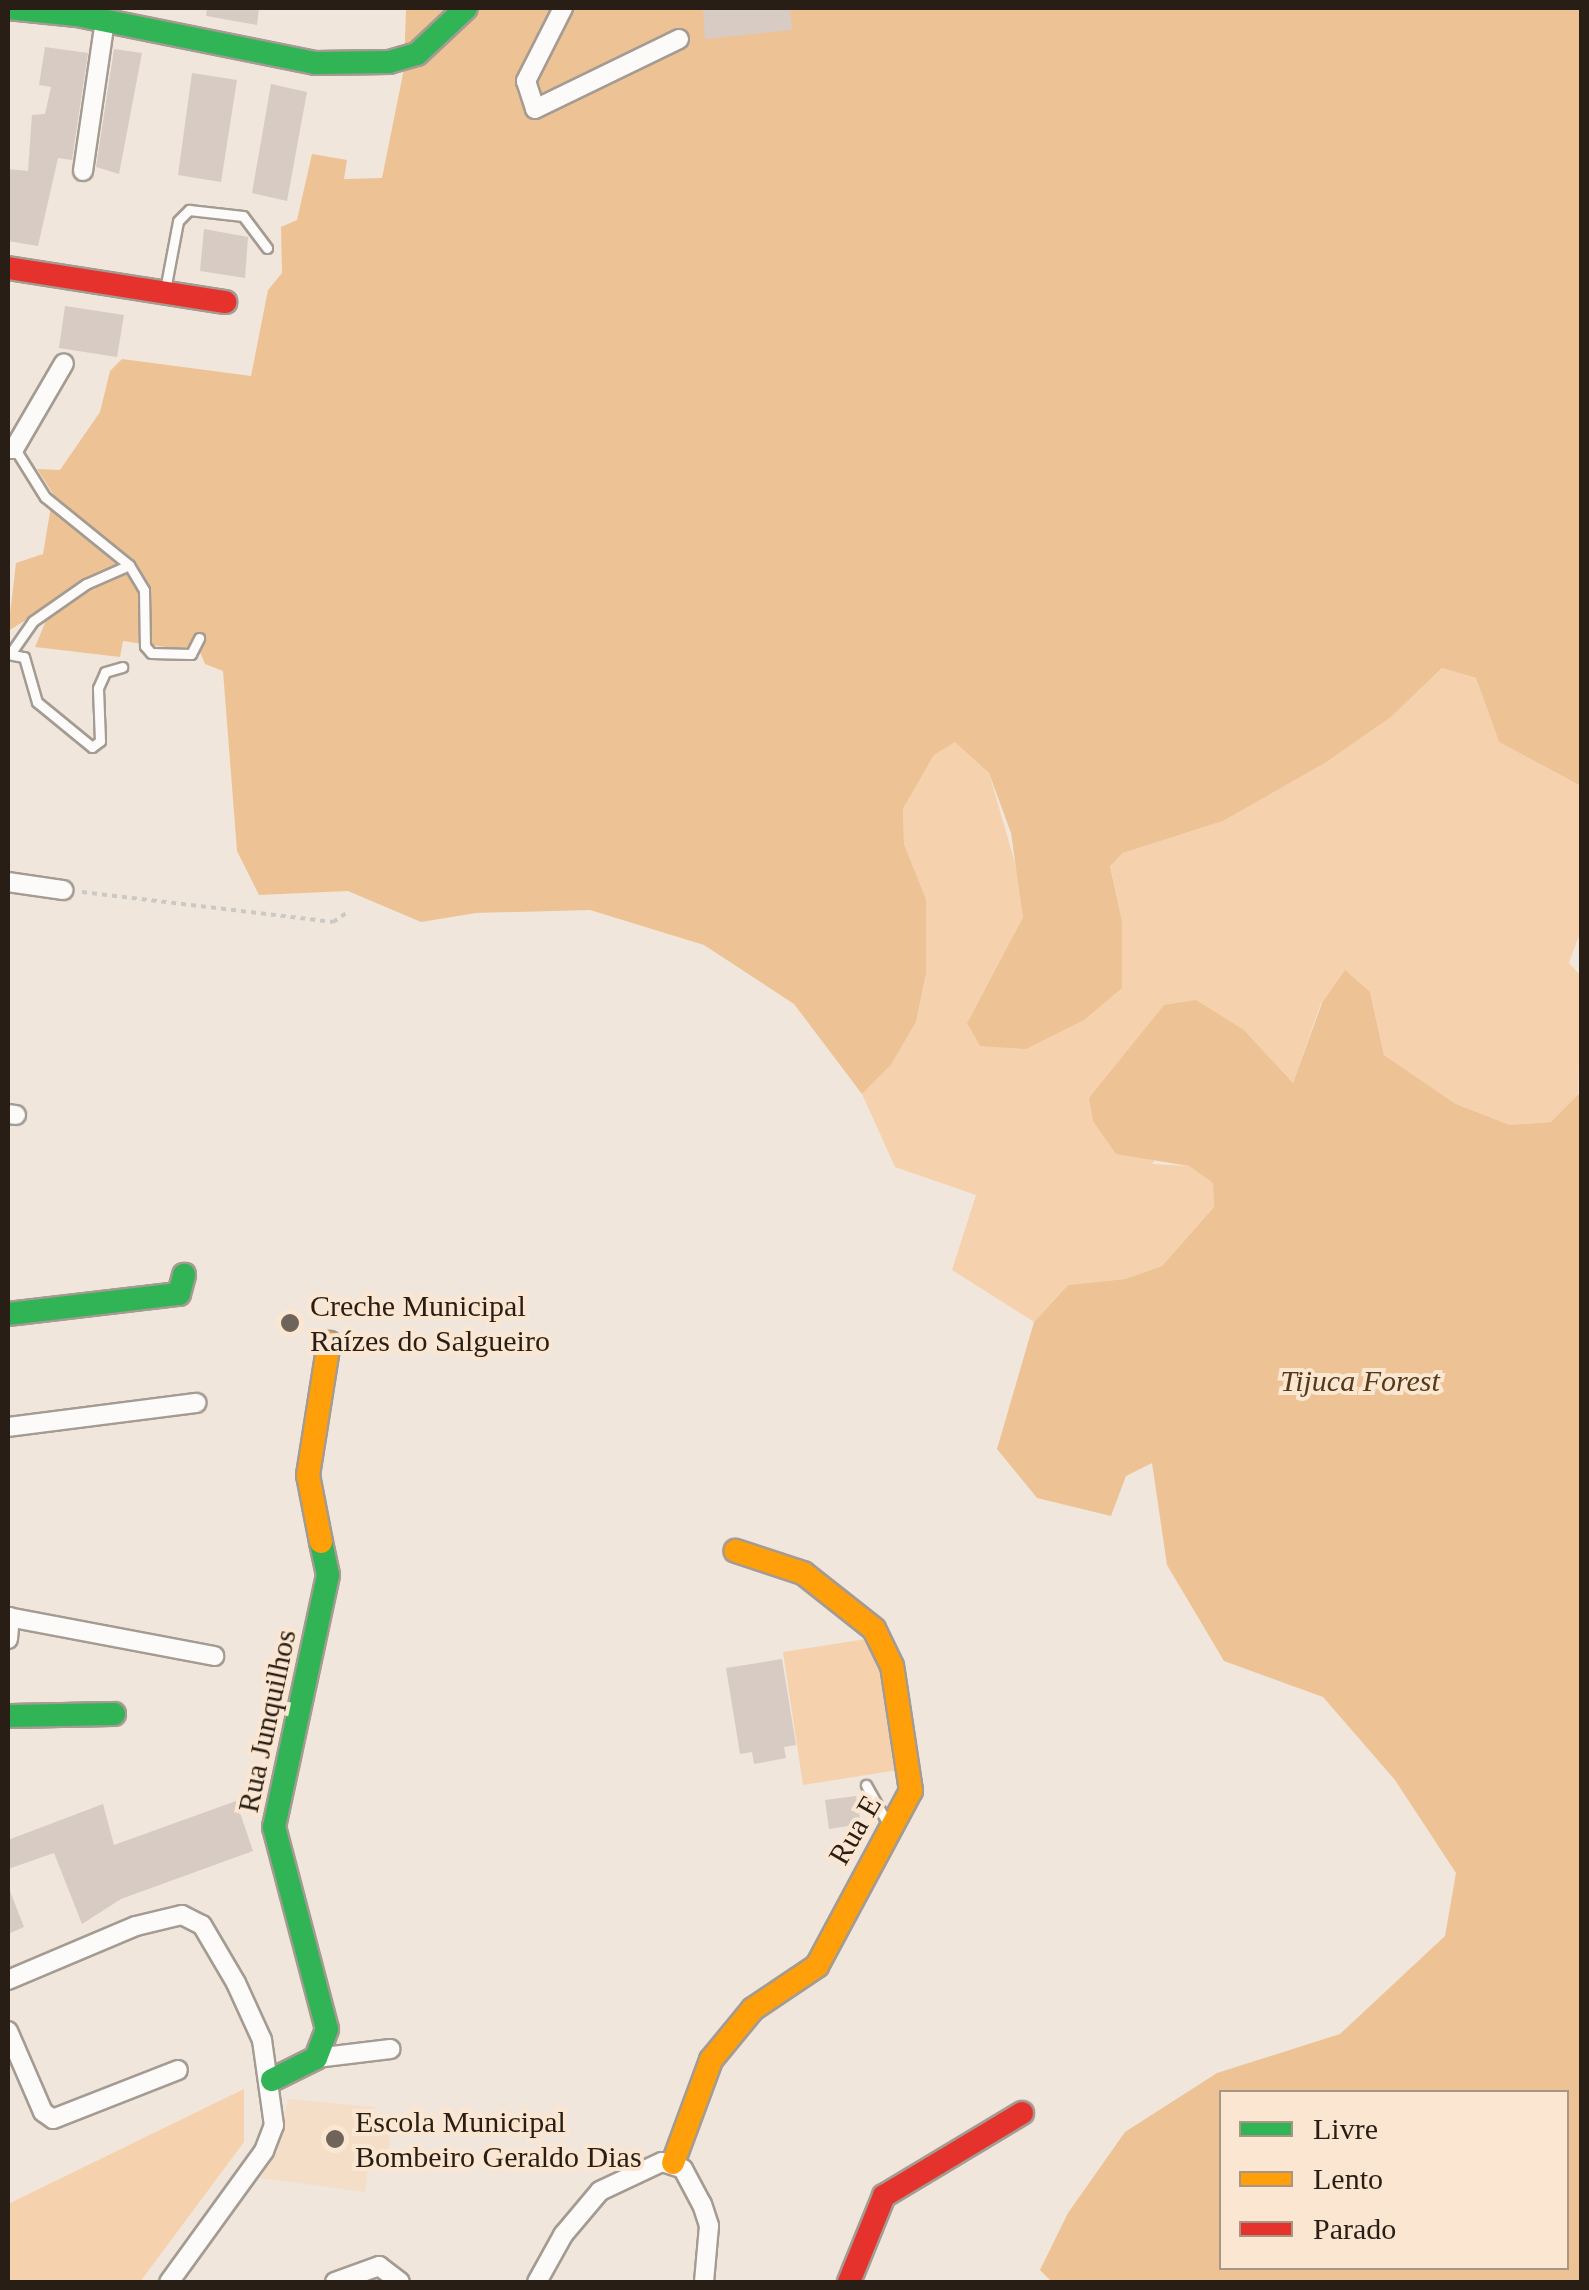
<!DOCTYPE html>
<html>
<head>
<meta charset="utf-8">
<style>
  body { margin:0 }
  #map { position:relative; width:1589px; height:2290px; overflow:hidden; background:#f1e6db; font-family:Georgia,serif }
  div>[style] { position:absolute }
  .built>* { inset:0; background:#f4dec7 }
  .green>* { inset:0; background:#f5d2ad }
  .forest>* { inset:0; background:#edc395 }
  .building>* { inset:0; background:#d7cbc3 }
  .path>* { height:4px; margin-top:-2px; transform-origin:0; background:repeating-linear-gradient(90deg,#ccc9c4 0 5px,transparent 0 10px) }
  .roads { filter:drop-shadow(2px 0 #a49b92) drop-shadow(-2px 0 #a49b92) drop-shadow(0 2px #a49b92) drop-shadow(0 -2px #a49b92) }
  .lane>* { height:9px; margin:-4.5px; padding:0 4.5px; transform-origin:4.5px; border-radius:4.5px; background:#fdfbfa }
  .street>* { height:18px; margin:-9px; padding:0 9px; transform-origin:9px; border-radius:9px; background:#fdfbfa }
  .fast>* { height:22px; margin:-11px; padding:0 11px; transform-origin:11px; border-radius:11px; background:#30b455 }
  .slow>* { height:22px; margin:-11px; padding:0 11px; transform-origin:11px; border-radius:11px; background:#ff9f0a }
  .jam>* { height:22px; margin:-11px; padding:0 11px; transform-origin:11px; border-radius:11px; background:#e5322d }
  .dots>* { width:28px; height:28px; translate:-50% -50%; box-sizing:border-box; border:5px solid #fbe6d1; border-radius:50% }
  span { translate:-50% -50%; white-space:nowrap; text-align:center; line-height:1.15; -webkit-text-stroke:8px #fbe6d1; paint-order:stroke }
  .poi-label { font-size:30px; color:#281e15 }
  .left { translate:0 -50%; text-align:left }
  .park-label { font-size:30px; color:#553919; font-style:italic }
  .street-label { font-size:30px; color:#281e15 }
  .frame { position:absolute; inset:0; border:10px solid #281e15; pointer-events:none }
  .legend { position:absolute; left:1219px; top:2090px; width:350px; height:180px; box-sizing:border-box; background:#fbe6d1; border:2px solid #a79686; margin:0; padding:12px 18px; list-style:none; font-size:30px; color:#281e15 }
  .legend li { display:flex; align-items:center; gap:20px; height:50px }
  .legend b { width:50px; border:2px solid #a79686 }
</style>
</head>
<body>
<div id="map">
  <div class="built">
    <div style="clip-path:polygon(288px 2099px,375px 2107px,372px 2121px,391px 2128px,388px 2154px,370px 2151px,365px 2192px,260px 2178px,277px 2152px)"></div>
  </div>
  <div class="green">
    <div style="clip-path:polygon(1442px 668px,1476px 678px,1499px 742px,1581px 786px,1581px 930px,1569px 963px,1581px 976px,1578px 1102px,1551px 1122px,1510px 1125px,1456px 1104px,1384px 1055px,1370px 992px,1321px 1003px,1293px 1083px,1244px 1030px,1152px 1164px,1189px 1166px,1213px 1183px,1214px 1207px,1162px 1266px,1125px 1279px,1068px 1285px,1034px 1322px,952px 1270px,976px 1195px,895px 1167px,862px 1094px,891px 1065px,916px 1022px,926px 974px,926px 899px,904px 844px,903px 809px,934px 755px,955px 741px,989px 773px,1018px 873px,1023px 917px,967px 1023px,1122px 921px,1110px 865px,1123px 853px,1223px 821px,1325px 763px,1391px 717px)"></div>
    <div style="clip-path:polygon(879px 1637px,898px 1770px,803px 1785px,783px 1652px)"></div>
    <div style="clip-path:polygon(244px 2089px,244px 2142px,140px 2282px,8px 2282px,8px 2204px)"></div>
  </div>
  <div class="forest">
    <div style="clip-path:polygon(406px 8px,1581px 8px,1581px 786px,1499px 742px,1476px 678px,1442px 668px,1391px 717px,1325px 763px,1223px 821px,1123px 853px,1110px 866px,1122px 921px,1122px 988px,1084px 1020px,1026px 1049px,980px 1046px,967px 1023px,1023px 917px,1011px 833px,989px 773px,955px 742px,934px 755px,903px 809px,904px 844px,926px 899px,926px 974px,916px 1022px,891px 1065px,862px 1094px,794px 1004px,704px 945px,590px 910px,476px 913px,421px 922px,348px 891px,259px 895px,237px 851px,223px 671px,205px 664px,200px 652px,123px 641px,120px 657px,35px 647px,45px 623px,36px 614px,8px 631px,16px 563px,43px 554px,53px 494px,37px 469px,60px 470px,100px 412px,110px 371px,122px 359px,251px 376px,268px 290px,282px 273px,281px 227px,297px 220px,312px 154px,347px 160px,344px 179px,382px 178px,404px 69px)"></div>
    <div style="clip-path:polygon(evenodd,1345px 970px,1370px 992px,1384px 1055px,1456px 1104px,1510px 1125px,1551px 1122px,1581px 1092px,1581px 2282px,1052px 2282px,1040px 2270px,1068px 2213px,1125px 2132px,1217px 2073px,1340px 2034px,1445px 1936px,1456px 1873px,1395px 1780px,1323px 1697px,1224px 1661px,1167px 1565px,1152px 1463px,1126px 1476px,1111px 1516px,1037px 1498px,997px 1449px,1034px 1322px,1068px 1285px,1125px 1279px,1162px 1266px,1214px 1207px,1213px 1183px,1189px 1166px,1116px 1154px,1093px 1121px,1089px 1098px,1164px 1005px,1196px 1000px,1244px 1030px,1293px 1083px,1322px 1003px,1345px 970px,1222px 2092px,1566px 2092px,1566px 2268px,1222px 2268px,1222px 2092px)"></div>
  </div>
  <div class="building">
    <div style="clip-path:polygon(207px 8px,259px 8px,257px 25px,206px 16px)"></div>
    <div style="clip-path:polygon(703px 8px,790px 8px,792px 30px,705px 39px)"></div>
    <div style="clip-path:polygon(45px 47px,88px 53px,72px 160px,58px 158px,38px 246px,8px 241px,8px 169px,28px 171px,32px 115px,45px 114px,51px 87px,39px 85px)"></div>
    <div style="clip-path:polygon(114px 49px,142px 53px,119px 174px,96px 167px)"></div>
    <div style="clip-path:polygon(192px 73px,237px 80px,221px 182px,178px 175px)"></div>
    <div style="clip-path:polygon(271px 84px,307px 92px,287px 201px,252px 193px)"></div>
    <div style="clip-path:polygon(204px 229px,248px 237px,245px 278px,200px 271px)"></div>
    <div style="clip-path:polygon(65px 306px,124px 315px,117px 357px,59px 348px)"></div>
    <div style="clip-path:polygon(782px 1659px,796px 1745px,784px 1747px,786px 1758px,754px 1764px,752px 1752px,740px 1754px,726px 1668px)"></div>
    <div style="clip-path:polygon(856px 1796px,861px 1824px,829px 1829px,825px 1800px)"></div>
    <div style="clip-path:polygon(236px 1801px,253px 1851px,121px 1899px,82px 1924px,54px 1853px,8px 1869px,8px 1840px,103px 1804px,114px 1845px)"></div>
    <div style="clip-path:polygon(8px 1886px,24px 1927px,8px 1934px)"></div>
  </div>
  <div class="path">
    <div style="left:82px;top:892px;width:253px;rotate:6.8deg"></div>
    <div style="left:333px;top:922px;width:18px;rotate:-34deg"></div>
  </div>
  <div class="roads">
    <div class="lane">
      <div style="left:165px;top:290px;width:70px;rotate:-79.3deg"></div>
      <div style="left:178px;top:221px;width:16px;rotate:-45deg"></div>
      <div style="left:189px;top:210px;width:54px;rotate:6.3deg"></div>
      <div style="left:243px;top:216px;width:40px;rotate:53deg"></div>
      <div style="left:129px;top:565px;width:29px;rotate:59deg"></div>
      <div style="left:144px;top:590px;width:56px;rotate:89deg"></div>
      <div style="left:145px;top:646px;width:9px;rotate:49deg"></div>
      <div style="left:151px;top:653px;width:40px;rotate:1.4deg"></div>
      <div style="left:191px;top:654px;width:18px;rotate:-63deg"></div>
      <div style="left:8px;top:654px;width:16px;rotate:11deg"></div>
      <div style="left:24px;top:657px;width:47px;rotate:73.9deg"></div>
      <div style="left:37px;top:702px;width:71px;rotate:39.3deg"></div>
      <div style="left:92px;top:747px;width:10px;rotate:-37deg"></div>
      <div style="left:100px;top:741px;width:53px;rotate:-92.2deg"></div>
      <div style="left:98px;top:688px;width:17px;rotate:-66deg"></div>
      <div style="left:105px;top:672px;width:18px;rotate:-16deg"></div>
      <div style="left:10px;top:654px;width:40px;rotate:-55.1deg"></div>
      <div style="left:33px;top:621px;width:65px;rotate:-34.9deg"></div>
      <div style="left:86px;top:584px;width:47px;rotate:-23.8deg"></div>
      <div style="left:129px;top:565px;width:108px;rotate:-141deg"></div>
      <div style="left:45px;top:497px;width:57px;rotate:-122deg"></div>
      <div style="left:866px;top:1785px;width:45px;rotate:60.6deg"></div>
    </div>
    <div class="street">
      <div style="left:563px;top:8px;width:82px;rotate:116.9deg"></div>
      <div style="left:526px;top:81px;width:29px;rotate:72deg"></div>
      <div style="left:535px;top:109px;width:160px;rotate:-25.9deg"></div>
      <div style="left:83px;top:171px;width:152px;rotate:-81.7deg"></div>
      <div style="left:8px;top:449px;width:6px"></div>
      <div style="left:14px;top:449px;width:99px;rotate:-59.8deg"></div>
      <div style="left:8px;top:882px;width:56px;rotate:8.3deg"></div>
      <div style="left:8px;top:1114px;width:8px;rotate:7deg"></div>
      <div style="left:8px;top:1427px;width:190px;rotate:-7.3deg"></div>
      <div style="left:8px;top:1617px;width:210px;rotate:10.7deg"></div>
      <div style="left:8px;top:1639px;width:22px;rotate:-85deg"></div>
      <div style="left:8px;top:1980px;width:139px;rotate:-22.9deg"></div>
      <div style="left:136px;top:1926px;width:47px;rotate:-13.4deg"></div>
      <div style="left:182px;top:1915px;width:22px;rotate:27deg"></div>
      <div style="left:202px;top:1925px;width:67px;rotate:59.6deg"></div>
      <div style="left:236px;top:1983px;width:63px;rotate:65.5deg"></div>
      <div style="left:262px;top:2040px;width:86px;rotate:82deg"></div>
      <div style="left:274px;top:2125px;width:28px;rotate:111deg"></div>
      <div style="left:264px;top:2151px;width:162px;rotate:125.9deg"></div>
      <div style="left:8px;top:2031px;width:88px;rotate:66.6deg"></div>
      <div style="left:43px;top:2112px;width:12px;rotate:35deg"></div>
      <div style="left:53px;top:2119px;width:134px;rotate:-21.4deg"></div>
      <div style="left:316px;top:2058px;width:75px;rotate:-6.9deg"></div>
      <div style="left:335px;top:2282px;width:47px;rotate:-20deg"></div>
      <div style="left:379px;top:2266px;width:26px;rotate:37deg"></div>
      <div style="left:537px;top:2282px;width:54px;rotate:-61deg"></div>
      <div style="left:563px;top:2235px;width:57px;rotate:-49.9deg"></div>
      <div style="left:600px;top:2191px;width:68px;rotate:-25.1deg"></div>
      <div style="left:662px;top:2162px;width:22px;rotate:18deg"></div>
      <div style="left:683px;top:2169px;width:40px;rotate:62deg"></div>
      <div style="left:702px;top:2204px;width:23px;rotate:72deg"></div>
      <div style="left:709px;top:2226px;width:56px;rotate:95.1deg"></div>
    </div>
    <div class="fast">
      <div style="left:8px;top:8px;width:69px;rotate:5.8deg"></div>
      <div style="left:77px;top:15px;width:243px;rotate:11.4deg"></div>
      <div style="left:315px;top:63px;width:74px;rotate:-0.8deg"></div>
      <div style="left:389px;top:62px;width:29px;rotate:-16deg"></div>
      <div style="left:417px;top:54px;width:67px;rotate:-43.2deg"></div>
      <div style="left:8px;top:1314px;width:172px;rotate:-6.7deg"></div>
      <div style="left:179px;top:1294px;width:20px;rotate:-75deg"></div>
      <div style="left:8px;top:1716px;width:106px;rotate:-1.1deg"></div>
      <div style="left:272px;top:2080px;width:49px;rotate:-26.6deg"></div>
      <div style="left:316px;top:2058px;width:31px;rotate:-69deg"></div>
      <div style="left:327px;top:2029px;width:209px;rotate:-104.7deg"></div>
      <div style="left:274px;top:1827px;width:258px;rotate:-77.9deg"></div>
      <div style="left:328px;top:1575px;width:34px;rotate:-102deg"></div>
    </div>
    <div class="slow">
      <div style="left:321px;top:1542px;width:68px;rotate:-101deg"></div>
      <div style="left:308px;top:1475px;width:134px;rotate:-81deg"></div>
      <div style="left:673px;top:2163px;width:110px;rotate:-69.7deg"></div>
      <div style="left:711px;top:2060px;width:66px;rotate:-50.5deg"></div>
      <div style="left:753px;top:2009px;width:77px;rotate:-33.9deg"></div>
      <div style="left:817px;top:1966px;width:199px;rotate:-61.8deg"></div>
      <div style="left:911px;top:1791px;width:126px;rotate:-98.6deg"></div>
      <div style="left:892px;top:1666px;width:41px;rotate:-115.9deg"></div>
      <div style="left:874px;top:1629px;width:90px;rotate:-141.7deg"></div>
      <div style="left:803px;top:1573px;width:71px;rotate:-161.8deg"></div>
    </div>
    <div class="jam">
      <div style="left:8px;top:268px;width:220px;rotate:8.9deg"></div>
      <div style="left:849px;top:2282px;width:93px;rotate:-67.9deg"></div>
      <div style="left:884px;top:2196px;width:161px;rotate:-31deg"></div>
    </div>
  </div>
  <div class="dots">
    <div style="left:290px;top:1323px;background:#6e645a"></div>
    <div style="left:335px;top:2139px;background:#6e645a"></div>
  </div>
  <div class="poi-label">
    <span class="left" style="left:310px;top:1323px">Creche Municipal<br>Raízes do Salgueiro</span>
    <span class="left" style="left:355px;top:2139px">Escola Municipal<br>Bombeiro Geraldo Dias</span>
  </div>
  <div class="park-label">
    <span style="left:1360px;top:1381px">Tijuca Forest</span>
  </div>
  <div class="street-label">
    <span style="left:267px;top:1721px;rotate:-78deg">Rua Junquilhos</span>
    <span style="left:855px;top:1830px;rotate:-60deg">Rua E</span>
  </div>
  <div class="frame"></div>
  <ul class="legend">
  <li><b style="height:12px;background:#30b455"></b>Livre</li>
  <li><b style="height:12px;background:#ff9f0a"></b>Lento</li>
  <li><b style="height:12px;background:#e5322d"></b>Parado</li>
  </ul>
</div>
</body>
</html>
